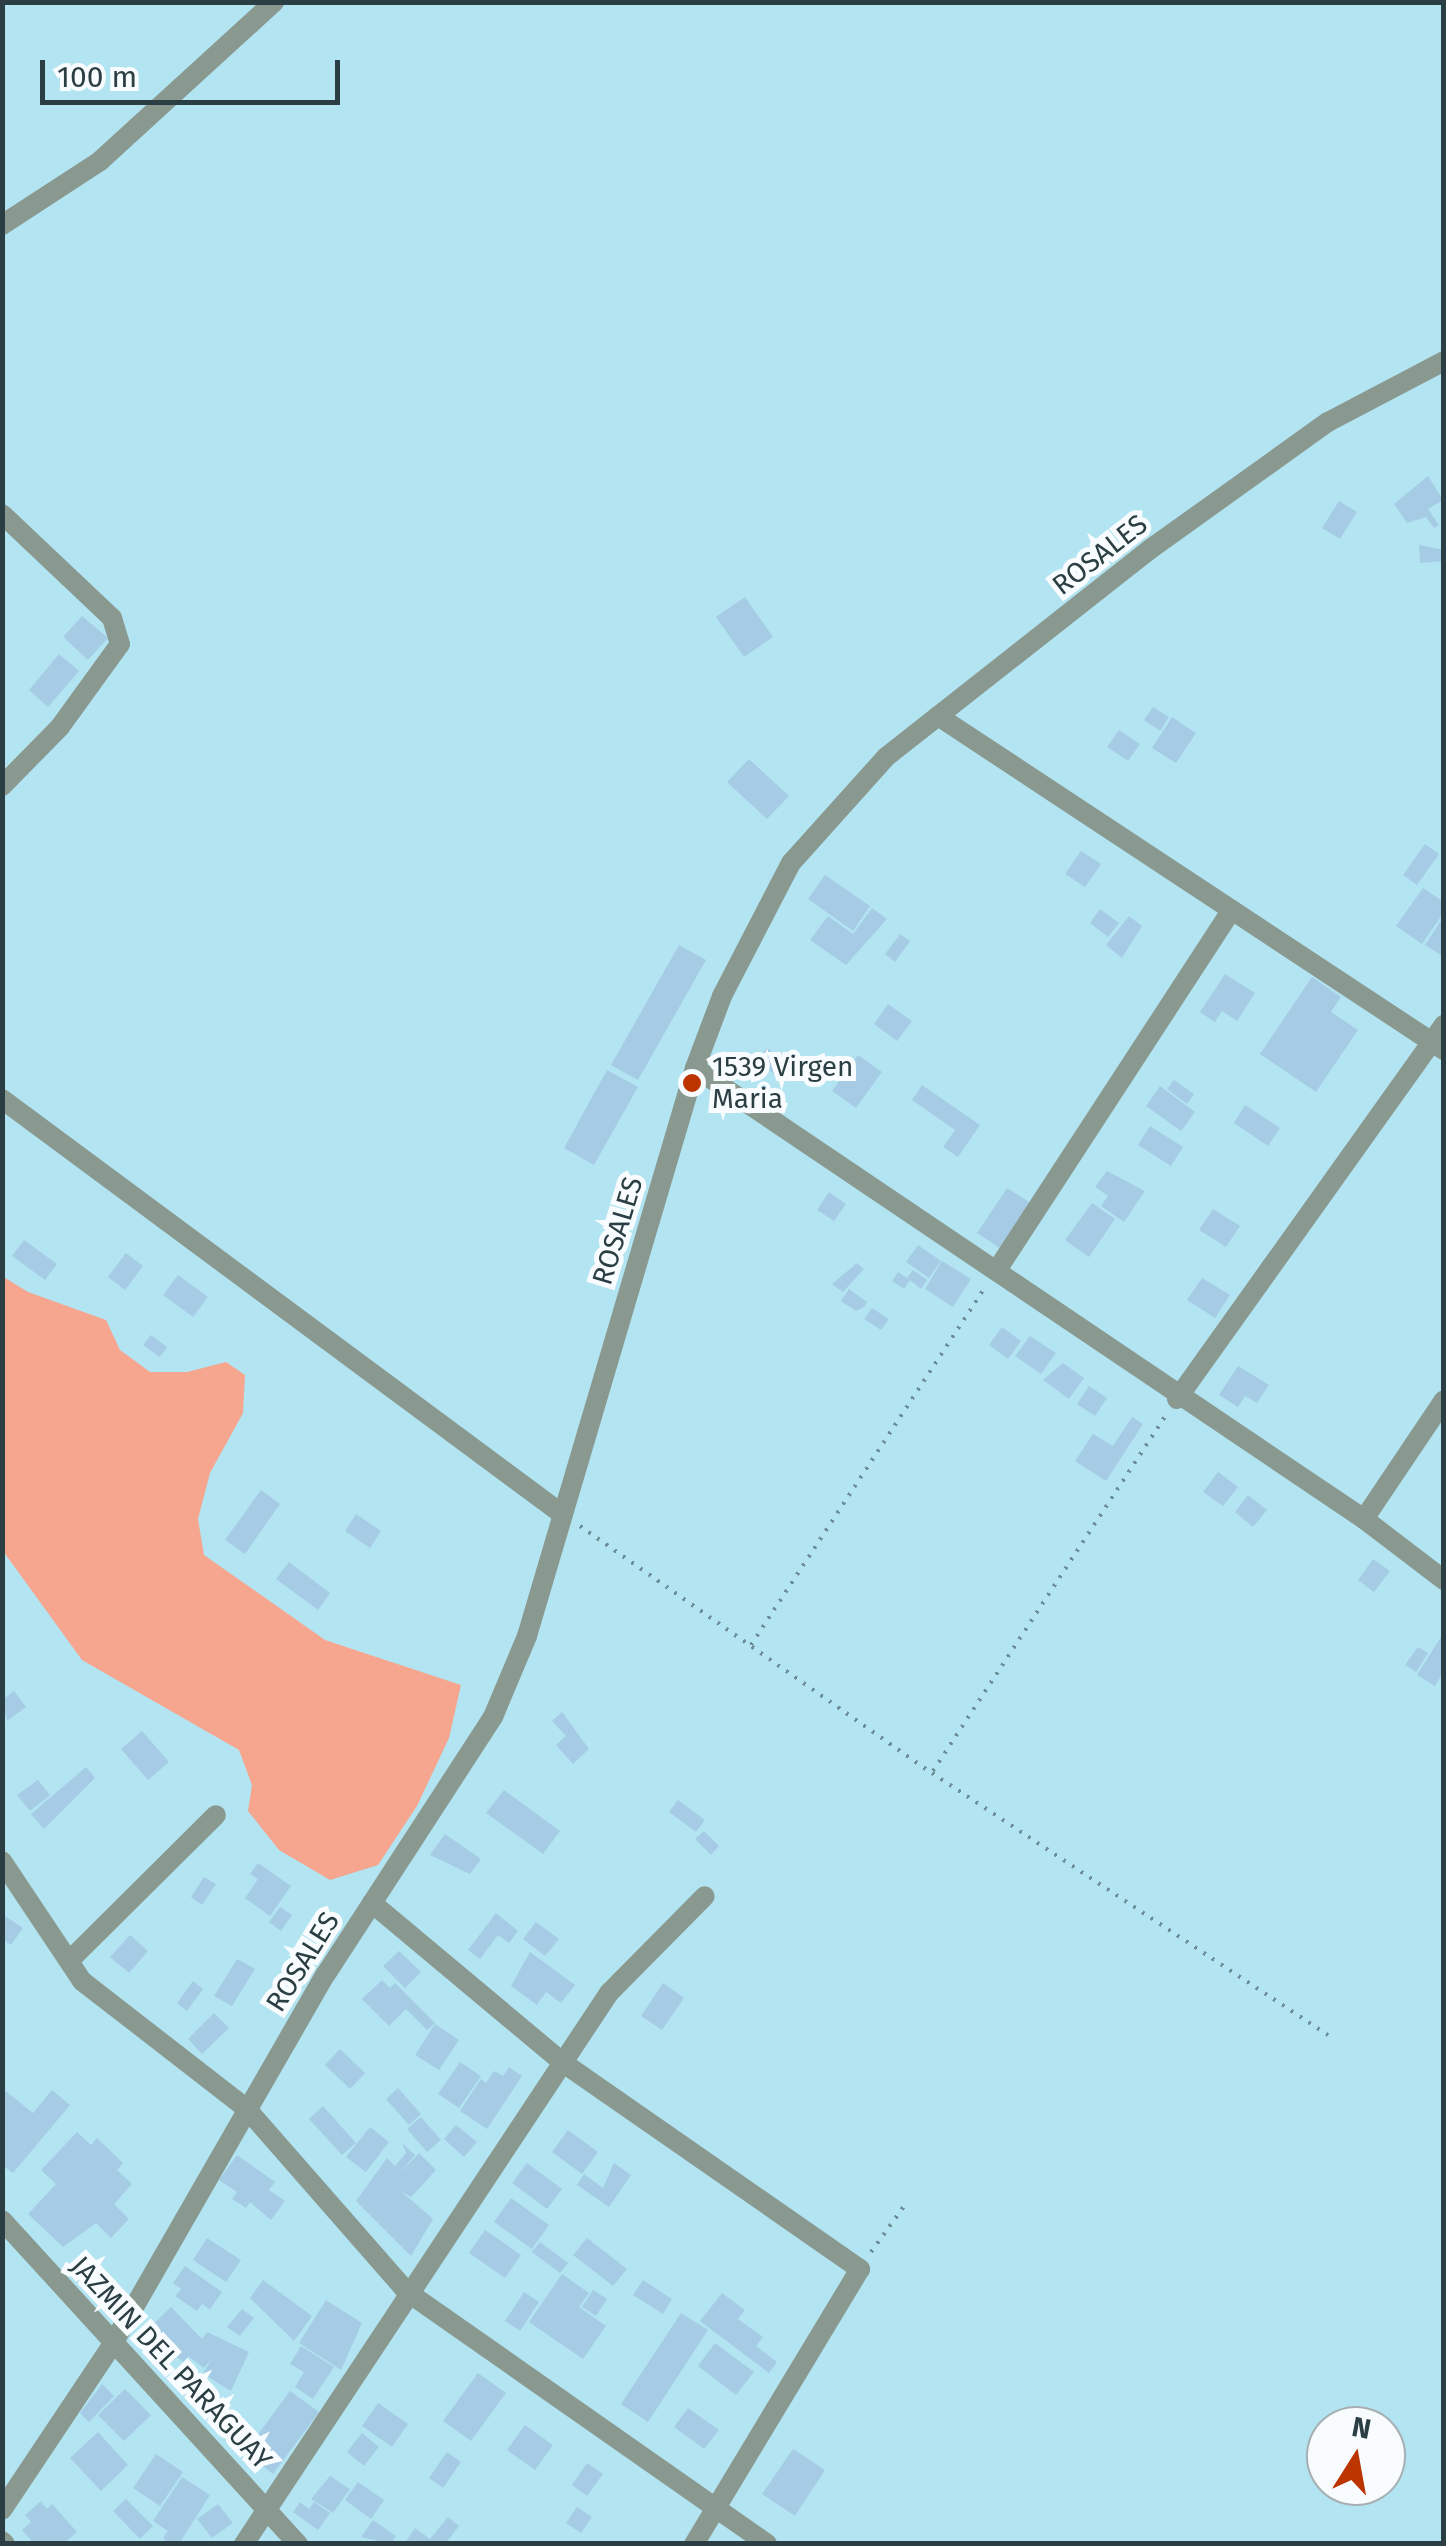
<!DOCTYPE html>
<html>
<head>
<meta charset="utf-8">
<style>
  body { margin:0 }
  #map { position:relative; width:1446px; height:2546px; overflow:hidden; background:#b3e4f2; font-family:"Fira Sans",sans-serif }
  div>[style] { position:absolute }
  .green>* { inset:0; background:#f6a68f }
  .building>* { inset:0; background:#a6cce5 }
  .path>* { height:4px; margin-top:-2px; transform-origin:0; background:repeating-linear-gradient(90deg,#6c8e97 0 2.5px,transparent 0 10.5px) }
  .minor>* { height:20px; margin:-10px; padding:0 10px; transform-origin:10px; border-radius:10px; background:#89998f }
  .dots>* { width:28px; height:28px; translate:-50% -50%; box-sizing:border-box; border:5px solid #f8fcfe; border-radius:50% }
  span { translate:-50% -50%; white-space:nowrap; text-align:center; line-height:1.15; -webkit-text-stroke:10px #f8fcfe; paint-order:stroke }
  .street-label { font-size:28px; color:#2a3e43 }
  .poi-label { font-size:28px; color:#2a3e43 }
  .left { translate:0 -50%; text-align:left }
  .frame { position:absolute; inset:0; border:5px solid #2a3e43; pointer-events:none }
  .north { position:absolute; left:1306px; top:2406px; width:100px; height:100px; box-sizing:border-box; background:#f8fcfe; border:2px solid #a6b0b3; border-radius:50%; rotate:11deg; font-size:28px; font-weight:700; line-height:40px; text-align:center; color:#2a3e43 }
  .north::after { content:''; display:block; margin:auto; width:35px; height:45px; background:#bc3400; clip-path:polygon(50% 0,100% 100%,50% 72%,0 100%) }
  .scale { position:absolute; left:40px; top:60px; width:300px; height:45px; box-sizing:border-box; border:5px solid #2a3e43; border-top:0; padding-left:12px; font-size:30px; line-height:35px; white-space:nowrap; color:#2a3e43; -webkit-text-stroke:8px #f8fcfe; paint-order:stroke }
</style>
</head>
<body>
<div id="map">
  <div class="green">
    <div style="clip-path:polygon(2px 1276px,28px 1292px,106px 1320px,120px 1350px,150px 1372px,187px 1372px,226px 1362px,245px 1375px,243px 1413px,210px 1473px,198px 1519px,204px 1555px,325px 1640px,461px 1685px,449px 1738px,417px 1806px,378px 1865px,330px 1880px,279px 1850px,248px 1811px,252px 1785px,239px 1750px,82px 1660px,3px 1551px)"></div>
  </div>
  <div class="building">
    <div style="clip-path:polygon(1428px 476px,1443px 500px,1428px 509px,1439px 525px,1434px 528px,1426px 517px,1407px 523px,1394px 504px)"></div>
    <div style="clip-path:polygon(1339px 501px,1357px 512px,1340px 539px,1322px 528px)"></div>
    <div style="clip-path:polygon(1419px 545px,1444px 550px,1444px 561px,1420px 563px)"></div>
    <div style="clip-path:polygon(745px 597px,773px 637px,744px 657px,716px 617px)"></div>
    <div style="clip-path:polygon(82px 616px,108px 638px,88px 660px,63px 637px)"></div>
    <div style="clip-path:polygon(59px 654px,79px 671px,48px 707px,29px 690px)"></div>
    <div style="clip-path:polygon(1153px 707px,1169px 717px,1160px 731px,1144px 720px)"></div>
    <div style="clip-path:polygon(1172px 717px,1196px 733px,1176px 763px,1152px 748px)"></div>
    <div style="clip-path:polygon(1119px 730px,1140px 744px,1128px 761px,1107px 747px)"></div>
    <div style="clip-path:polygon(749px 759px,789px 796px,767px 819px,727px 782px)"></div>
    <div style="clip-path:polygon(1425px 844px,1439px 854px,1417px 885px,1403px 875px)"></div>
    <div style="clip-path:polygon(1081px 851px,1101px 864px,1085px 887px,1065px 874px)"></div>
    <div style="clip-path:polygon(825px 875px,870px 906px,853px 931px,808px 899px)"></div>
    <div style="clip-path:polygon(1423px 888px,1444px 902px,1444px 912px,1422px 944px,1396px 926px)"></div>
    <div style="clip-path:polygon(872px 908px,887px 919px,846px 965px,810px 940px,828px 916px,853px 934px)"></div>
    <div style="clip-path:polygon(1100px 909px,1119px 923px,1108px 937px,1090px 923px)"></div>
    <div style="clip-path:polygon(1129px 916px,1142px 926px,1122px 958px,1106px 945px)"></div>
    <div style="clip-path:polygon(1444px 916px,1444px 957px,1425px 945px)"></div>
    <div style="clip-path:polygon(900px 934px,910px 941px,895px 962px,885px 954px)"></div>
    <div style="clip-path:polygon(679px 945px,706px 960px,638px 1080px,611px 1065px)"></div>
    <div style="clip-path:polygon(1225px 974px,1255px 993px,1237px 1021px,1222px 1011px,1215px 1022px,1200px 1012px)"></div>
    <div style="clip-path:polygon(1312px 977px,1341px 997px,1331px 1012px,1358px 1030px,1316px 1092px,1260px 1054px)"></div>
    <div style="clip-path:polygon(888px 1004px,912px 1021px,897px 1041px,874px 1024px)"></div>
    <div style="clip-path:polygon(767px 1048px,789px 1065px,779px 1078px,757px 1060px)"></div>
    <div style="clip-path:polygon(858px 1055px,882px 1072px,856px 1108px,832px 1091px)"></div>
    <div style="clip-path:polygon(607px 1070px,638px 1087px,594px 1165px,564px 1148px)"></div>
    <div style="clip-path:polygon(1174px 1080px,1194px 1094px,1187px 1104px,1167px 1089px)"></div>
    <div style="clip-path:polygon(922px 1085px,980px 1125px,958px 1157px,943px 1147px,955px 1130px,912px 1100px)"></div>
    <div style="clip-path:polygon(1160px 1086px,1195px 1112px,1181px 1131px,1146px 1106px)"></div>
    <div style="clip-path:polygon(1245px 1105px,1280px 1128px,1268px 1146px,1234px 1123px)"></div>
    <div style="clip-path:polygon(1150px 1126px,1183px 1147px,1171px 1166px,1138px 1145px)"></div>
    <div style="clip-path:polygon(1107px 1171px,1145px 1191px,1124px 1222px,1101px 1206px,1108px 1196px,1095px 1187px)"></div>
    <div style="clip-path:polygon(1007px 1188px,1031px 1203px,1001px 1249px,977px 1233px)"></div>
    <div style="clip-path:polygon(829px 1192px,846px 1204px,834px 1221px,817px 1210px)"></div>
    <div style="clip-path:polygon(1092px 1203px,1115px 1219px,1089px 1257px,1065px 1240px)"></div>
    <div style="clip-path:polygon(1213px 1209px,1240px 1226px,1226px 1247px,1199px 1230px)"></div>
    <div style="clip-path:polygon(24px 1240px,57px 1264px,45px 1280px,12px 1256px)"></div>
    <div style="clip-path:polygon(918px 1245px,941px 1261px,929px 1278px,906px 1262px)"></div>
    <div style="clip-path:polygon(126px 1253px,143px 1266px,125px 1290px,108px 1277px)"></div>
    <div style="clip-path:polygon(942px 1261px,971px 1279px,953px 1307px,925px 1289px)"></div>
    <div style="clip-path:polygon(857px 1263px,864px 1269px,843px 1292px,832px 1284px)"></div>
    <div style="clip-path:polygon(913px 1270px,927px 1280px,921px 1289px,910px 1280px,904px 1289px,892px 1281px,898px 1272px,907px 1278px)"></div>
    <div style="clip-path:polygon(178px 1275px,208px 1297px,193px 1317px,163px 1295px)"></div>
    <div style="clip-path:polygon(1202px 1278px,1230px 1295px,1215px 1318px,1187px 1300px)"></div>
    <div style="clip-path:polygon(849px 1289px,867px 1302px,864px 1307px,856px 1311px,841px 1301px)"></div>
    <div style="clip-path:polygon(872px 1308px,889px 1319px,881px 1330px,864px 1319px)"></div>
    <div style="clip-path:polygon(1002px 1327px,1021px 1341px,1008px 1359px,989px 1345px)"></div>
    <div style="clip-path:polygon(151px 1335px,167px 1347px,160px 1357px,143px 1345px)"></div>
    <div style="clip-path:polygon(1030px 1336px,1056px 1353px,1041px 1374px,1015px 1356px)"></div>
    <div style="clip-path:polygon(1063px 1363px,1084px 1378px,1069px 1399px,1043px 1380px)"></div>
    <div style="clip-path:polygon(1238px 1366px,1269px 1385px,1257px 1403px,1245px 1396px,1238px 1407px,1219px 1395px)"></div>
    <div style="clip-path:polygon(1089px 1386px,1107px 1398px,1095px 1416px,1077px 1404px)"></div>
    <div style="clip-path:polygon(1132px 1417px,1143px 1424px,1106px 1481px,1075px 1461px,1093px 1434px,1113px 1446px)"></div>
    <div style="clip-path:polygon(1218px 1472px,1238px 1487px,1223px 1506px,1203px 1492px)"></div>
    <div style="clip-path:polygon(261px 1490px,280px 1504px,245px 1554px,225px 1540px)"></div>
    <div style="clip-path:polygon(1248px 1495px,1267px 1510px,1253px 1527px,1235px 1512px)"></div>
    <div style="clip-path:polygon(356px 1514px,381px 1531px,370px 1548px,345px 1531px)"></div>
    <div style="clip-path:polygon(1373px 1559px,1390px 1571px,1374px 1592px,1358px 1580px)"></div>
    <div style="clip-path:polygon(289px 1562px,330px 1593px,318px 1610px,276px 1579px)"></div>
    <div style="clip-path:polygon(1444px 1632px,1444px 1671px,1435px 1686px,1417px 1675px)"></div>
    <div style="clip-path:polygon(1418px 1647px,1428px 1653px,1416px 1672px,1405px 1665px)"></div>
    <div style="clip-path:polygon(14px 1691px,26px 1707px,7px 1721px,2px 1700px)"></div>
    <div style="clip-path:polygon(562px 1712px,589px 1749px,573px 1764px,556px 1745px,566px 1736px,552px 1721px)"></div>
    <div style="clip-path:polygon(142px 1731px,169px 1762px,148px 1780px,121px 1749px)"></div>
    <div style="clip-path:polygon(86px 1767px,95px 1778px,44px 1829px,31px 1814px)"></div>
    <div style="clip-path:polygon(38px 1780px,50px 1795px,30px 1811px,17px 1795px)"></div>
    <div style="clip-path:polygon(504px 1790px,560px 1831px,543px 1854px,486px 1813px)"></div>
    <div style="clip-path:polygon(678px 1800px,705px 1820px,696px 1832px,669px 1812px)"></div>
    <div style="clip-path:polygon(704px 1831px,719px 1846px,711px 1855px,695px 1839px)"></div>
    <div style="clip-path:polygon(445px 1834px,481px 1859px,470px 1874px,430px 1855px)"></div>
    <div style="clip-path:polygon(258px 1863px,291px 1886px,270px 1916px,245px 1898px,258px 1879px,250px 1874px)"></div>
    <div style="clip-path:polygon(204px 1877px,216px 1884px,202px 1905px,191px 1897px)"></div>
    <div style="clip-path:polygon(280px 1907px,292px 1915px,281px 1931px,269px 1922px)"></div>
    <div style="clip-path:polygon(496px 1913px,518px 1931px,509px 1943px,498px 1935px,480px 1959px,468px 1950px)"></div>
    <div style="clip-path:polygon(2px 1914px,23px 1928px,11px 1945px,2px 1939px)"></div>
    <div style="clip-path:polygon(536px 1922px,559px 1939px,545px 1956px,523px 1939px)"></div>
    <div style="clip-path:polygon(130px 1935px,148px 1951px,129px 1973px,110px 1957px)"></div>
    <div style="clip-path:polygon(399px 1951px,421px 1972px,405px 1988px,383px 1966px)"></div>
    <div style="clip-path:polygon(530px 1952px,575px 1985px,561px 2003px,546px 1992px,537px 2005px,511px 1986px)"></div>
    <div style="clip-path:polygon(237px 1959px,255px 1969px,232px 2006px,214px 1996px)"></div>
    <div style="clip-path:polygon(382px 1980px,390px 1988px,395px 1983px,435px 2023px,427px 2030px,406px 2009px,389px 2026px,362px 1999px)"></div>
    <div style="clip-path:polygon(193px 1981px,203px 1989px,187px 2011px,177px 2003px)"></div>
    <div style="clip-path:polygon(663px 1983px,684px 1998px,662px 2030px,641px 2016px)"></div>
    <div style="clip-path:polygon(214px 2013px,229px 2028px,202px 2054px,188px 2039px)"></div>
    <div style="clip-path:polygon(435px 2024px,459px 2040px,439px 2070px,415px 2055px)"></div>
    <div style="clip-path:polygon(340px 2049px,365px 2073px,350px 2089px,325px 2065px)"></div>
    <div style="clip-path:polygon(460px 2062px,481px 2076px,459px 2108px,438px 2094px)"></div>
    <div style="clip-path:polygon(509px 2067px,522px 2076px,487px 2129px,460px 2111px,481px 2079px,486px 2083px,494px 2071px,503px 2076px)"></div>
    <div style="clip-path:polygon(2px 2088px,33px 2113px,52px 2090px,70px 2105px,13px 2173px,2px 2165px)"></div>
    <div style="clip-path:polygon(398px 2088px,421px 2114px,409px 2125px,386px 2099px)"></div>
    <div style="clip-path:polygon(323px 2106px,356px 2143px,342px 2155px,309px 2119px)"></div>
    <div style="clip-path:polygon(421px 2117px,441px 2140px,427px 2152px,407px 2129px)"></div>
    <div style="clip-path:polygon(456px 2125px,477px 2142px,464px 2157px,444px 2139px)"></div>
    <div style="clip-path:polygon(370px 2127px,389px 2142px,366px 2172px,346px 2157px)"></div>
    <div style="clip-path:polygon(568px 2130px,598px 2152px,582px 2174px,552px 2152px)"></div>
    <div style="clip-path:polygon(77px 2132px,91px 2145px,97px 2138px,123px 2163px,117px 2170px,132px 2184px,114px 2204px,129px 2219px,111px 2238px,96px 2223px,63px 2247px,28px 2214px,56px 2184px,41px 2170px)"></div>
    <div style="clip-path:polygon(402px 2143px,415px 2155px,399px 2174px,419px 2153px,436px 2170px,411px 2197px,401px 2191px,433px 2219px,411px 2256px,356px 2201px,387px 2158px,395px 2166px,406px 2153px)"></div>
    <div style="clip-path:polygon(237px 2155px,275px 2182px,269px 2190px,285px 2201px,271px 2220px,250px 2202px,246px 2208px,232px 2199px,237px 2192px,219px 2180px)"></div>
    <div style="clip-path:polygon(527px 2163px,562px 2189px,547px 2209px,512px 2183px)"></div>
    <div style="clip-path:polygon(614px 2163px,631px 2175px,609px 2207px,577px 2185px,584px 2174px,603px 2188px)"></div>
    <div style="clip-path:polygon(511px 2198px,549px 2225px,532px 2249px,494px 2222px)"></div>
    <div style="clip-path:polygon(485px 2230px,521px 2255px,505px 2278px,469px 2253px)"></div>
    <div style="clip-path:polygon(207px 2238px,241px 2260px,226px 2282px,193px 2260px)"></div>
    <div style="clip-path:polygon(587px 2238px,627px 2269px,613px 2286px,573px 2255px)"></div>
    <div style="clip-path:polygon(540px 2242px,568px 2263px,560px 2273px,532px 2252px)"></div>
    <div style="clip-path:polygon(185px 2266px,222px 2292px,210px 2309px,202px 2304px,197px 2311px,175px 2296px,181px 2289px,173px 2283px)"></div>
    <div style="clip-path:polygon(562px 2274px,589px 2293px,579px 2307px,606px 2326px,583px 2359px,529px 2322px)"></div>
    <div style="clip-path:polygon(263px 2280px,312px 2316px,294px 2341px,250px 2298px)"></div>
    <div style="clip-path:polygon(643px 2280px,672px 2299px,663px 2314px,633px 2295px)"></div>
    <div style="clip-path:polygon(593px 2290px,607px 2299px,596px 2316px,582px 2307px)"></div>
    <div style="clip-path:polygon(524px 2292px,539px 2302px,520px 2331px,505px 2321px)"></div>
    <div style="clip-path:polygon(722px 2293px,745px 2310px,738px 2319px,763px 2337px,756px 2346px,777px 2362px,769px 2373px,700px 2321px)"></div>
    <div style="clip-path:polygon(326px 2300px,362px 2323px,341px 2370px,299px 2343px)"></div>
    <div style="clip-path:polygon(171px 2307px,202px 2339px,207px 2332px,249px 2352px,231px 2391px,203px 2374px,212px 2358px,204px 2368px,188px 2356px,183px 2362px,145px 2332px)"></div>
    <div style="clip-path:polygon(242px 2309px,254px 2318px,240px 2336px,227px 2327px)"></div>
    <div style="clip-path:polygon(681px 2313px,708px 2330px,648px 2422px,621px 2404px)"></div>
    <div style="clip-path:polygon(715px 2343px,754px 2372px,736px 2395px,698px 2366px)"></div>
    <div style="clip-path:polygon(301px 2346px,334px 2367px,313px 2399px,295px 2387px,304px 2372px,290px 2364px)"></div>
    <div style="clip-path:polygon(478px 2373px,506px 2393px,471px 2441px,443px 2421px)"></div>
    <div style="clip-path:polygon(102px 2384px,114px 2396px,89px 2422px,80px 2413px)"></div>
    <div style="clip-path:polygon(125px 2389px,151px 2415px,124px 2441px,98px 2415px)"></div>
    <div style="clip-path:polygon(290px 2391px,319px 2412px,273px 2474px,245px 2452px)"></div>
    <div style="clip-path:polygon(378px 2403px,408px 2424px,392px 2447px,362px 2426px)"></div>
    <div style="clip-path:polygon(688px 2408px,719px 2430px,704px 2449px,674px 2427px)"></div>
    <div style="clip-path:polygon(525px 2425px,553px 2445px,535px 2470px,507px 2450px)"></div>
    <div style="clip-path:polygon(98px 2432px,128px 2465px,101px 2491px,70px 2458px)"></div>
    <div style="clip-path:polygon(362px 2433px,379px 2447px,364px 2466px,347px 2452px)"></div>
    <div style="clip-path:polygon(793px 2449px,825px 2470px,795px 2516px,762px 2494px)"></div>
    <div style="clip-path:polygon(447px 2452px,461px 2462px,443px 2488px,429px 2478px)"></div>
    <div style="clip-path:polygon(156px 2454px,183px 2472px,160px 2506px,133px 2488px)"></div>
    <div style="clip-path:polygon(587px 2463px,603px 2474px,587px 2496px,572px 2485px)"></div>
    <div style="clip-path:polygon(330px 2476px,350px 2489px,333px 2513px,311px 2499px)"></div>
    <div style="clip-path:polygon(182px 2477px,210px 2495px,179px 2544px,170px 2544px,163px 2538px,168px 2531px,153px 2521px)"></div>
    <div style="clip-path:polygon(358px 2482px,384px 2500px,371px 2519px,345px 2500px)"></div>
    <div style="clip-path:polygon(126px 2499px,153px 2526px,140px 2539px,113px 2511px)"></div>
    <div style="clip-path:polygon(41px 2501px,47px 2509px,52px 2504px,77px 2532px,63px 2544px,34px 2544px,22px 2530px,31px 2522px,25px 2515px)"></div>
    <div style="clip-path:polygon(300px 2502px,309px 2509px,314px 2502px,330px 2513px,318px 2530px,293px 2512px)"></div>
    <div style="clip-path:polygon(218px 2504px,233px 2523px,212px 2538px,197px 2519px)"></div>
    <div style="clip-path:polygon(577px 2507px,592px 2517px,581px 2533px,566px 2523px)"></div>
    <div style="clip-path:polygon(448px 2517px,459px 2526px,445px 2544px,404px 2544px,415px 2528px,430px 2539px)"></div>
    <div style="clip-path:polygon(373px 2520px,396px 2536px,391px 2544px,361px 2537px)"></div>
  </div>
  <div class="path">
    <div style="left:580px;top:1526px;width:430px;rotate:35.1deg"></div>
    <div style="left:932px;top:1773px;width:475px;rotate:33.5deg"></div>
    <div style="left:751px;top:1645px;width:429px;rotate:-56.8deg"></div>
    <div style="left:933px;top:1771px;width:425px;rotate:-56.8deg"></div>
    <div style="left:871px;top:2252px;width:57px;rotate:-54.3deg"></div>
  </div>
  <div class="minor">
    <div style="left:2px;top:225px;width:117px;rotate:-33.1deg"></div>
    <div style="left:100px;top:161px;width:236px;rotate:-42.4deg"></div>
    <div style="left:2px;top:514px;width:151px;rotate:43.4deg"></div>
    <div style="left:112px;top:618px;width:27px;rotate:73deg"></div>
    <div style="left:120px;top:644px;width:102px;rotate:125.9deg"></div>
    <div style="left:60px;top:727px;width:83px;rotate:134.5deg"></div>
    <div style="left:938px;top:716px;width:606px;rotate:33.43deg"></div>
    <div style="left:695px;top:1068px;width:807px;rotate:33.99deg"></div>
    <div style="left:1364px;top:1519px;width:101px;rotate:37.3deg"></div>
    <div style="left:2px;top:1099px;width:697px;rotate:36.54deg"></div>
    <div style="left:997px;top:1270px;width:430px;rotate:-56.9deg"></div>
    <div style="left:1177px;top:1399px;width:460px;rotate:-54.5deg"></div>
    <div style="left:1364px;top:1519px;width:143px;rotate:-56.1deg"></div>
    <div style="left:2px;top:1861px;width:144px;rotate:56.3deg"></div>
    <div style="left:82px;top:1981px;width:207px;rotate:37.8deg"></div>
    <div style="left:246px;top:2108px;width:243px;rotate:48.8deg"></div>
    <div style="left:406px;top:2291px;width:441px;rotate:35deg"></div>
    <div style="left:372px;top:1903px;width:248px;rotate:39.9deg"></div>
    <div style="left:562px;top:2062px;width:363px;rotate:34.8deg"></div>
    <div style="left:860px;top:2269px;width:321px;rotate:121.1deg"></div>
    <div style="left:69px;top:1961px;width:207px;rotate:-44.8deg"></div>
    <div style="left:2px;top:2220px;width:439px;rotate:47.6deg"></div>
    <div style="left:2px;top:2510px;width:202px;rotate:-56.3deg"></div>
    <div style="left:114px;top:2342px;width:425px;rotate:-60.1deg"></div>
    <div style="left:326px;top:1974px;width:306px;rotate:-57deg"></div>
    <div style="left:493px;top:1717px;width:88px;rotate:-67.2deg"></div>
    <div style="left:527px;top:1636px;width:592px;rotate:-73.52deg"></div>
    <div style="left:695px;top:1068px;width:77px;rotate:-69.4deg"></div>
    <div style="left:722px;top:996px;width:150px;rotate:-62.6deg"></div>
    <div style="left:791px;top:863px;width:142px;rotate:-48.1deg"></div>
    <div style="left:886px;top:757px;width:335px;rotate:-38.2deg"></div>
    <div style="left:1149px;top:550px;width:220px;rotate:-35.6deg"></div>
    <div style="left:1328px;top:422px;width:131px;rotate:-27.7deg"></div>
    <div style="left:2px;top:2541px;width:4px;rotate:45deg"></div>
    <div style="left:244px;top:2544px;width:661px;rotate:-56.48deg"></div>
    <div style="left:609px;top:1993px;width:136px;rotate:-45.3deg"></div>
  </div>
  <div class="dots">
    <div style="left:692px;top:1083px;background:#bc3400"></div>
  </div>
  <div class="street-label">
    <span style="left:1100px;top:555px;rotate:-38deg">ROSALES</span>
    <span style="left:618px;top:1231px;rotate:-73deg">ROSALES</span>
    <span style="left:303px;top:1962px;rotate:-58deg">ROSALES</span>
    <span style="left:171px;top:2363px;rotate:47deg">JAZMIN DEL PARAGUAY</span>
  </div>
  <div class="poi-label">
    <span class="left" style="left:712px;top:1083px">1539 Virgen<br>Maria</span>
  </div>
  <div class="frame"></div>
  <div class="north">N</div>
  <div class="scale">100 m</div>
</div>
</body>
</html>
